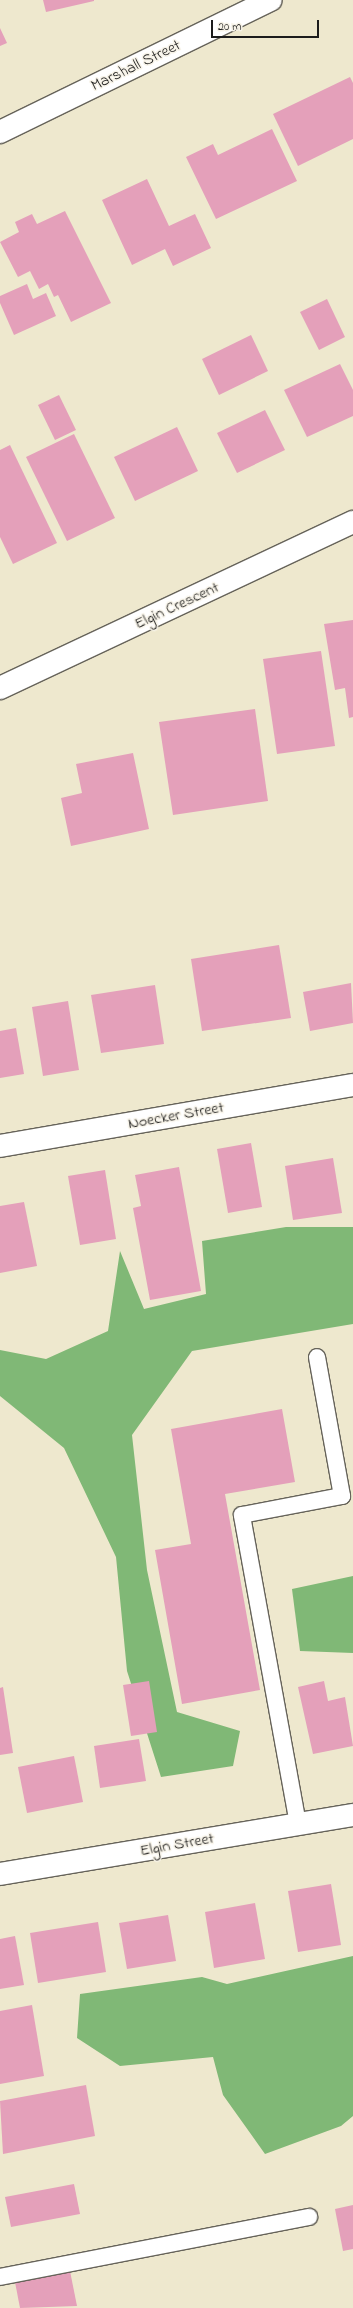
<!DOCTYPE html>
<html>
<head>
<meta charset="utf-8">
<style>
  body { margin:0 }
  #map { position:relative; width:353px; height:2308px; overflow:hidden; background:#eee8ce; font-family:"Indie Flower",sans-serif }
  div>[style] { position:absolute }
  .forest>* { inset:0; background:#80b876 }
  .building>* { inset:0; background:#e4a0ba }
  .roads { filter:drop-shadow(1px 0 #66635a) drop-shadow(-1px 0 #66635a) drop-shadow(0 1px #66635a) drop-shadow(0 -1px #66635a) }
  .lane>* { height:16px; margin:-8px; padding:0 8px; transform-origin:8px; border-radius:8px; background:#fff }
  .street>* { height:22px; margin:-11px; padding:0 11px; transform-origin:11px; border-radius:11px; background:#fff }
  span { translate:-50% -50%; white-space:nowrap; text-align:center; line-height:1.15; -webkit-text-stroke:3px #f7f3e8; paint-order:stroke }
  .street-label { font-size:16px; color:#1c1c1c }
  .scale { position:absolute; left:211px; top:20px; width:108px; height:18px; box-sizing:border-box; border:2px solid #1c1c1c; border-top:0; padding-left:5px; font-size:12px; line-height:14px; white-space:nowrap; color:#1c1c1c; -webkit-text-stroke:3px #f7f3e8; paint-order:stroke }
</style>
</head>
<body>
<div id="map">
  <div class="forest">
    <div style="clip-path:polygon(286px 1227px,353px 1227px,353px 1324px,192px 1351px,132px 1435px,147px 1570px,177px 1712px,240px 1731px,233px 1766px,161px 1777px,127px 1671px,116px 1557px,64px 1448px,0 1396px,0 1350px,46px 1359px,108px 1331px,120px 1251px,144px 1309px,206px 1294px,202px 1241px)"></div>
    <div style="clip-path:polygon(353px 1576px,353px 1653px,300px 1651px,292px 1589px)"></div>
    <div style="clip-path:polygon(353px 1956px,353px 2116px,341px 2126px,265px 2154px,223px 2095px,213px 2057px,120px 2066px,77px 2038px,80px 1994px,202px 1977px,227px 1984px)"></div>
  </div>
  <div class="building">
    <div style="clip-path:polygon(43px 0,94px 0,94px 1px,46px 12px)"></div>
    <div style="clip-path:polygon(0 28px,7px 43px,0 46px)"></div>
    <div style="clip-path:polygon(350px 77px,353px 83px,353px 139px,298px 166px,273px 114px)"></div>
    <div style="clip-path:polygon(272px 129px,297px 181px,216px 219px,186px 157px,213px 144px,218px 155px)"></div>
    <div style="clip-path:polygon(147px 179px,169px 226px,195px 214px,211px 248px,173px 266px,165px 249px,132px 265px,102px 200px)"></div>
    <div style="clip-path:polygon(65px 211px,111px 303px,71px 322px,58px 295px,54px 297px,48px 284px,39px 289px,30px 271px,18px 277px,0 242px,19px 232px,15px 222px,32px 214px,37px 224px)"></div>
    <div style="clip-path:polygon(27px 284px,33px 299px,46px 293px,56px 316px,14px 335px,0 303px,0 296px)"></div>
    <div style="clip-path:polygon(327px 299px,345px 337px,319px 350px,300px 312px)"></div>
    <div style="clip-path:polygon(251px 335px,268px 371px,219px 395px,202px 359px)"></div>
    <div style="clip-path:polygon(340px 364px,353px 390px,353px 416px,307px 437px,284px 390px)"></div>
    <div style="clip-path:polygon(59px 395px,76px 430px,55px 440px,38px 405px)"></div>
    <div style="clip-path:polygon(265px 410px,285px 450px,237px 473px,217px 433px)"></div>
    <div style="clip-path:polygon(177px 427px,198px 471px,135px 501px,114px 457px)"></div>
    <div style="clip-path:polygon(74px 434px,115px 518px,67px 541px,26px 457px)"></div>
    <div style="clip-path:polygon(10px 445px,57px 543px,13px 564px,0 537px,0 450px)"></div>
    <div style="clip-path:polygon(353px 620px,353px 717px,349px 718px,345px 688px,335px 690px,324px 624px)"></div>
    <div style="clip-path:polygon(321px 651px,335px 746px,277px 754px,263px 659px)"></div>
    <div style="clip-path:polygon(255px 709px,268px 801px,173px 815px,159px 722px)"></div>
    <div style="clip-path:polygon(133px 753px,149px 829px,71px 846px,61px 798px,82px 793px,76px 764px)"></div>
    <div style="clip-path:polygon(279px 945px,291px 1018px,202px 1031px,191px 959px)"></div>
    <div style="clip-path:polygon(351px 983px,353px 1023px,310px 1031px,303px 992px)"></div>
    <div style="clip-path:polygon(155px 985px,164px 1044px,101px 1053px,91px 995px)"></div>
    <div style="clip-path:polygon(68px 1001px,79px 1070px,43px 1076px,32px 1007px)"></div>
    <div style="clip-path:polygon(16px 1028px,24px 1074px,0 1078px,0 1031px)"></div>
    <div style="clip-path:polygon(251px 1143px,262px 1207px,228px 1213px,217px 1149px)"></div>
    <div style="clip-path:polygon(333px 1158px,342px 1213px,293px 1220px,285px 1166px)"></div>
    <div style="clip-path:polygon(179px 1167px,201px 1291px,150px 1300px,133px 1208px,141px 1206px,135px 1175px)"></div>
    <div style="clip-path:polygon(105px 1170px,116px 1239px,80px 1245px,68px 1176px)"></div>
    <div style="clip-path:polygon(24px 1202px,37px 1266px,0 1273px,0 1206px)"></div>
    <div style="clip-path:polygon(282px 1409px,295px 1482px,225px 1494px,260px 1690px,182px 1704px,155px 1550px,191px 1544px,171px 1429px)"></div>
    <div style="clip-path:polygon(149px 1681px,157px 1732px,131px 1736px,123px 1685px)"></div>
    <div style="clip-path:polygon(324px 1681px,328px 1701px,345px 1697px,353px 1746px,313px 1754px,298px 1687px)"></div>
    <div style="clip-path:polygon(3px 1687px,13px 1753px,0 1755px,0 1688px)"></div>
    <div style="clip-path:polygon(139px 1739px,146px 1781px,100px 1788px,94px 1746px)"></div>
    <div style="clip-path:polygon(74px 1756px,83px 1802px,27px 1813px,18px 1767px)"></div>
    <div style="clip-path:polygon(331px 1884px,341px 1945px,298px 1952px,288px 1891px)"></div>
    <div style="clip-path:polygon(255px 1903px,265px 1959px,214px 1968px,205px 1912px)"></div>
    <div style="clip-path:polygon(168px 1915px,176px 1961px,127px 1969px,119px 1923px)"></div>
    <div style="clip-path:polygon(98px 1922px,106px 1972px,38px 1983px,30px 1933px)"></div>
    <div style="clip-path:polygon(15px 1936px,24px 1985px,0 1989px,0 1939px)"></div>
    <div style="clip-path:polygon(32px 2005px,44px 2076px,0 2084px,0 2011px)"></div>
    <div style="clip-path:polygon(86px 2085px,95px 2136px,3px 2154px,0 2101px)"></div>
    <div style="clip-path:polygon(74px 2184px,80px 2214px,11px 2227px,5px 2197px)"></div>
    <div style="clip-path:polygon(353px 2205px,353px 2249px,343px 2251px,335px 2209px)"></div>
    <div style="clip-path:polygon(70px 2271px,77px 2306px,20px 2308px,15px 2282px)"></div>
  </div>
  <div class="roads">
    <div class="lane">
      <div style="left:298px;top:1824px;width:314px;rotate:-100.3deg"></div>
      <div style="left:242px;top:1515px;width:102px;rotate:-10.8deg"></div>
      <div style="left:342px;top:1496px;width:141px;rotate:-100.2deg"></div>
      <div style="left:0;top:2277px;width:315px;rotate:-11deg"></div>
    </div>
    <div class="street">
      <div style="left:0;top:132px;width:301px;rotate:-26deg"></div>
      <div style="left:0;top:688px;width:390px;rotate:-25.2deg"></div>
      <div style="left:0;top:1146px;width:358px;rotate:-9.8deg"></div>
      <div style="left:0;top:1874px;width:358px;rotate:-9.5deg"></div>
    </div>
  </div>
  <div class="street-label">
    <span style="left:136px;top:66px;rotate:-26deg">Marshall Street</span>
    <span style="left:177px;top:606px;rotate:-25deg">Elgin Crescent</span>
    <span style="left:176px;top:1116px;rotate:-10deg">Noecker Street</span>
    <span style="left:177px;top:1845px;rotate:-10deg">Elgin Street</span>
  </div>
  <div class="scale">20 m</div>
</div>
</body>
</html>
